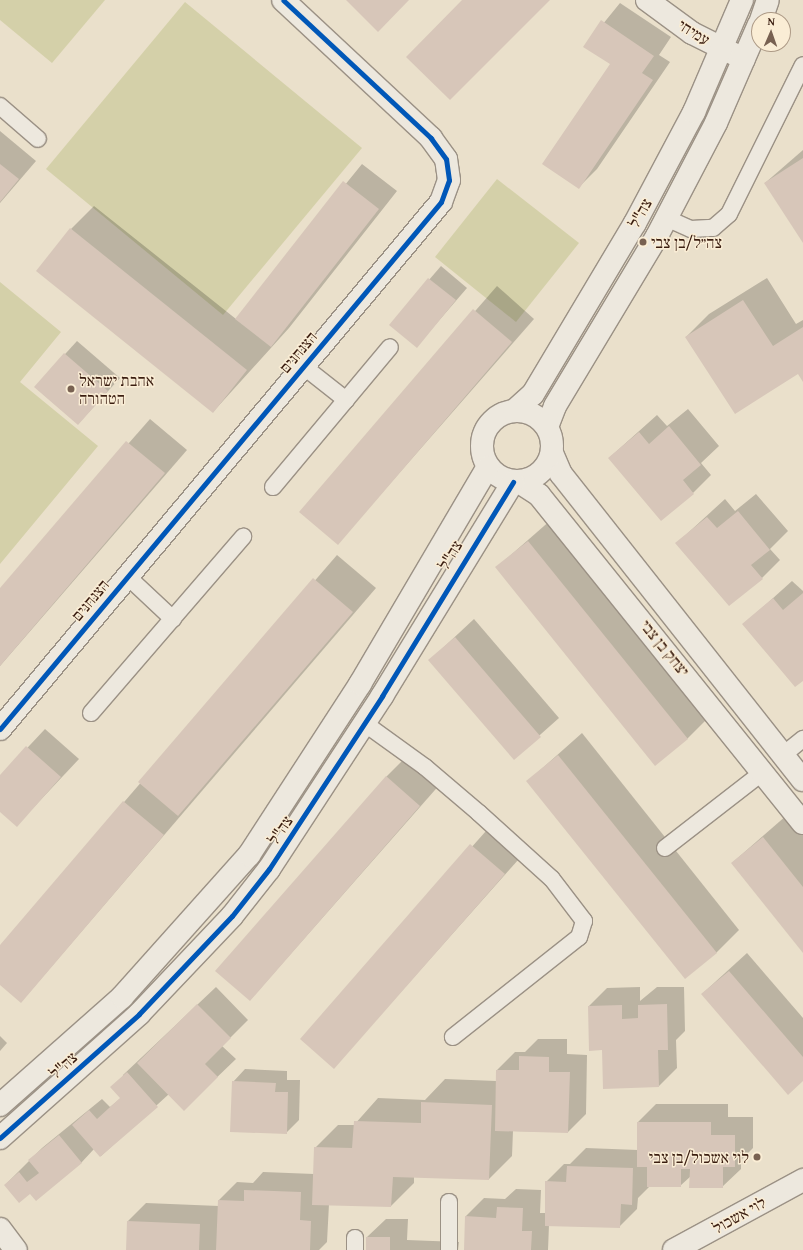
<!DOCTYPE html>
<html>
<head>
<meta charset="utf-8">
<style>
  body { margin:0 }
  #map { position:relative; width:803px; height:1250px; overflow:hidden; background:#eae0cb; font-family:"Gentium Book Plus","Frank Ruhl Libre",serif }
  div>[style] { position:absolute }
  .green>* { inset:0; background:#d4d0a9 }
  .shadow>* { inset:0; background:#0003 }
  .building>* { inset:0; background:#d7c6b9 }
  .roads { filter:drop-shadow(1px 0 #9b9185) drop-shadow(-1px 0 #9b9185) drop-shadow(0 1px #9b9185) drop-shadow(0 -1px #9b9185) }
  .lane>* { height:16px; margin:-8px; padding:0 8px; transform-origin:8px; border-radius:8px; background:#ede8de }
  .street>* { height:22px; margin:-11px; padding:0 11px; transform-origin:11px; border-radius:11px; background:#ede8de }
  .secondary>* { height:22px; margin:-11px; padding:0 11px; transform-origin:11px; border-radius:11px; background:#ede8de }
  .secondary>.ring { margin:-11px; padding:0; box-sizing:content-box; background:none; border:22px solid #ede8de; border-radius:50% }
  .cycleway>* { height:5px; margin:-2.5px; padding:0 2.5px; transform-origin:2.5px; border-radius:2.5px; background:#0057b8 }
  .dots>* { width:11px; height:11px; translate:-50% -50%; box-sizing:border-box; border:2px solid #faedd5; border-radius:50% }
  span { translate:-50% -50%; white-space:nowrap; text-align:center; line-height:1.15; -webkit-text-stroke:3px #faedd5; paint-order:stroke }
  .street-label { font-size:16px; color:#3a1d10 }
  .poi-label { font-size:16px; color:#3a1d10 }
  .left { translate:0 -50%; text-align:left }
  .right { translate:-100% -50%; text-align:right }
  .north { position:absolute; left:751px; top:12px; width:40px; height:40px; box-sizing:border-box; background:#faedd5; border:1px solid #ad9a86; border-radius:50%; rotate:2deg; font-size:11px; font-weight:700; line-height:16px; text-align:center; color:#3a1d10 }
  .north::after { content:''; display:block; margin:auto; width:14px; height:18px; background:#786151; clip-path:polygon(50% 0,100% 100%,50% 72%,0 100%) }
</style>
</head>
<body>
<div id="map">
  <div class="green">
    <div style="clip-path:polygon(0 0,105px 0,52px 63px,0 20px)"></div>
    <div style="clip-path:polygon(185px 2px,362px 148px,223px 315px,46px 169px)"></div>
    <div style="clip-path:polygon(497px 179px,579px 243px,516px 322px,435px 257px)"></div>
    <div style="clip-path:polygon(0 282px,61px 332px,20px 382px,98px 446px,0 564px)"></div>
  </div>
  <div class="shadow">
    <div style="clip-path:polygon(620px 3px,671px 37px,659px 55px,670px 62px,597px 169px,579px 187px,611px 64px,585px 46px)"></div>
    <div style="clip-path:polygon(0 131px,36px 161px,0 203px)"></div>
    <div style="clip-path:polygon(803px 150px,803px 241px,765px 183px)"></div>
    <div style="clip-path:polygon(362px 164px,397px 191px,289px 328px,213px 412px,71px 229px,94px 206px,236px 319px)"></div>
    <div style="clip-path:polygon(441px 266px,467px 288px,417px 346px,390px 325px)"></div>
    <div style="clip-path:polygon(767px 278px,796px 324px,803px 320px,803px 380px,798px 373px,686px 337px,709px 314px)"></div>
    <div style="clip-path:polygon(497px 286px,534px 319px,338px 543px,300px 512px)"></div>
    <div style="clip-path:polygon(77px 341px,120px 378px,78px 424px,35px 387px)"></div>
    <div style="clip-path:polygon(688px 409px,719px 446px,701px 463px,711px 475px,693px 493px,609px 458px,657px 415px,667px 426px)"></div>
    <div style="clip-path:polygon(150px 419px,187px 450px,0 666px,0 590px)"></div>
    <div style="clip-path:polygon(756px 494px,788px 531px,770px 549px,780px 560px,762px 578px,677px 543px,725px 499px,735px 511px)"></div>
    <div style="clip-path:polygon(552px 519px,710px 716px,687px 739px,497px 567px)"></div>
    <div style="clip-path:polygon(337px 555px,376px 588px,21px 1002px,0 984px,0 946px)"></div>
    <div style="clip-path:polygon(792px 581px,803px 591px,803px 679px,744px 624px)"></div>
    <div style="clip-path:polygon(474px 619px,559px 718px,514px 758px,430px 660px)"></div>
    <div style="clip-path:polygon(45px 729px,79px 759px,17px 825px,0 810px,0 777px)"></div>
    <div style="clip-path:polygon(582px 733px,739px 930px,716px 953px,528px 781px)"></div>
    <div style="clip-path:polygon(409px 754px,442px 782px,250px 1000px,386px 777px)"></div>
    <div style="clip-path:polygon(787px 815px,803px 835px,803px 951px,732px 863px)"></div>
    <div style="clip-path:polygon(494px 822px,527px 850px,334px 1067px,301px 1039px)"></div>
    <div style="clip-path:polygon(747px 953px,803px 1018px,803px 1080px,702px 994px)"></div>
    <div style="clip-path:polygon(216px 987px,248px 1020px,222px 1046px,236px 1059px,184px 1109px,169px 1094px,101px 1156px,94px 1149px,81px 1163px,30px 1193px,5px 1185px,42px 1148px,102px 1099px,110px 1107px,121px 1098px,123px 1075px)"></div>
    <div style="clip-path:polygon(640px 987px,640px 1001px,657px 987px,684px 987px,685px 1031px,676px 1040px,677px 1068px,659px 1086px,603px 1049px,589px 1006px,607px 988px)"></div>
    <div style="clip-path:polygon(0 1036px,7px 1043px,0 1051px)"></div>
    <div style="clip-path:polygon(538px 1039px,567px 1039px,567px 1054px,587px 1055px,586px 1114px,568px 1132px,513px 1131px,512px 1156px,489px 1179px,414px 1176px,414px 1183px,391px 1206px,329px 1204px,327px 1242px,319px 1250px,127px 1250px,128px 1221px,146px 1203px,219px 1206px,219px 1200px,237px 1182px,253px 1183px,263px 1172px,314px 1174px,315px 1148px,338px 1125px,354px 1125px,378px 1098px,425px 1100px,445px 1079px,497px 1081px,497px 1070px,515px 1052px,525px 1052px)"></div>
    <div style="clip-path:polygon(245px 1069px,287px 1071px,287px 1080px,300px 1080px,299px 1120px,286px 1133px,233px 1082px)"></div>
    <div style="clip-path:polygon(656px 1104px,728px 1104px,728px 1117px,753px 1117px,753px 1148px,741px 1160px,741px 1169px,722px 1187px,691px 1176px,680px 1186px,650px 1186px,638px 1198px,637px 1209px,619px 1227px,549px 1225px,548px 1250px,465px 1250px,466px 1216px,484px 1198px,505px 1199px,516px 1189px,541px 1190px,540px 1213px,546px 1213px,546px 1182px,564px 1164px,570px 1164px,586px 1148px,638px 1150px,638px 1122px)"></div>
    <div style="clip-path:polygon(386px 1219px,408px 1219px,407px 1240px,459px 1242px,458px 1250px,367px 1250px,367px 1237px)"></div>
  </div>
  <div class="building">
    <div style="clip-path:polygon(346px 0,409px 0,378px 32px)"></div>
    <div style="clip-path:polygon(462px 0,550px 0,450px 100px,406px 57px)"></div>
    <div style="clip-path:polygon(601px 20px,654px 56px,642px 73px,653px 80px,579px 189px,542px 164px,610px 64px,583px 47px)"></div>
    <div style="clip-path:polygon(803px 158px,803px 243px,764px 183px)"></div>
    <div style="clip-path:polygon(0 164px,19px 179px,0 202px)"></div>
    <div style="clip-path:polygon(343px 181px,379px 209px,271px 347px,235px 319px)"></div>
    <div style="clip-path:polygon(70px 228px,247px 370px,213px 413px,36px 271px)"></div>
    <div style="clip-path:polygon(428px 278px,456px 300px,417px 348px,389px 325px)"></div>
    <div style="clip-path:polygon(743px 300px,773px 346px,803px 327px,803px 382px,798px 374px,735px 414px,685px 337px)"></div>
    <div style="clip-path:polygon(473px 309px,512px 342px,338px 545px,299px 512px)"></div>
    <div style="clip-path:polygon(64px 353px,108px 391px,78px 425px,34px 387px)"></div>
    <div style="clip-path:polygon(669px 426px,701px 465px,683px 480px,694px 494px,661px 521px,608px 458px,639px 432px,649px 444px)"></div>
    <div style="clip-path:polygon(126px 441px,165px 473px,0 666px,0 588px)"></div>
    <div style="clip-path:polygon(738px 511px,770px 550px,751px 565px,763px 579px,729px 606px,675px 543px,707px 517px,717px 528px)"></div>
    <div style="clip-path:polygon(528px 541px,688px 739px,655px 766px,495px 567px)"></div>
    <div style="clip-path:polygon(313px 578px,353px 612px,178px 816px,138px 782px)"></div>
    <div style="clip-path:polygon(803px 593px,803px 681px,795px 687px,742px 624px,773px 598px,783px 610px)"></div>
    <div style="clip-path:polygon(455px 637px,541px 737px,514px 760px,428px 660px)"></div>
    <div style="clip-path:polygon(26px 746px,61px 777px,17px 827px,0 812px,0 775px)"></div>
    <div style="clip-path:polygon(558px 755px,717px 953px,685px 979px,526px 781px)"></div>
    <div style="clip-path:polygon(386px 776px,420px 806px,250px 1001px,215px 971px)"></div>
    <div style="clip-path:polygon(123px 801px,164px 835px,21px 1003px,0 985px,0 945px)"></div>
    <div style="clip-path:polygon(763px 837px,803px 887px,803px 953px,731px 863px)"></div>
    <div style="clip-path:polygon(470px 844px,505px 874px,334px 1069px,300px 1039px)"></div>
    <div style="clip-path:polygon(729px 971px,803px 1057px,803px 1081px,788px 1095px,701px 994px)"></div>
    <div style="clip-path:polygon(197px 1004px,231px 1038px,205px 1064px,218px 1077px,184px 1111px,137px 1063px)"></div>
    <div style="clip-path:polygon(667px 1004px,668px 1050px,658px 1050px,659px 1087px,603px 1089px,602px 1050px,589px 1051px,588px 1006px,622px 1005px,622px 1019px,638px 1018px,638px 1005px)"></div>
    <div style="clip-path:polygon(519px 1056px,549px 1057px,549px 1072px,570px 1072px,568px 1133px,495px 1131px,496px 1070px,519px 1070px)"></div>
    <div style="clip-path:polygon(127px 1072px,158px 1107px,100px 1157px,72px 1125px,89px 1110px,97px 1119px,120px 1098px,110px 1087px)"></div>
    <div style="clip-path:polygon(232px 1081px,276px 1083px,275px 1092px,288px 1092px,287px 1134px,230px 1132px)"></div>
    <div style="clip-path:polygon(421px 1102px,492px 1105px,489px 1180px,393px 1177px,391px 1207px,312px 1205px,314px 1147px,352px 1148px,354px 1121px,421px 1123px)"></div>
    <div style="clip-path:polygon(637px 1122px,711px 1122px,711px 1135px,735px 1135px,735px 1167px,723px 1167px,723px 1188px,689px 1188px,690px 1169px,681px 1169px,681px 1187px,647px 1187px,647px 1167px,637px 1167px)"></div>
    <div style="clip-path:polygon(59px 1135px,82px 1163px,36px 1201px,30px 1194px,19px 1203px,4px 1185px,19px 1172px,27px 1182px,39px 1173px,28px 1160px)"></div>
    <div style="clip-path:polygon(567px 1166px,633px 1168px,632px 1205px,621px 1204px,620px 1228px,545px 1226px,545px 1181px,566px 1182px)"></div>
    <div style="clip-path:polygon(244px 1190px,301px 1192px,300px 1220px,311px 1221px,310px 1250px,216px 1250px,218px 1200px,244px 1201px)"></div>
    <div style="clip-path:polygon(497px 1207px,523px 1208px,522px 1231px,532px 1231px,531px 1250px,464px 1250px,465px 1216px,496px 1218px)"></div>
    <div style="clip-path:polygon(127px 1221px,200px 1224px,199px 1250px,126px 1250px)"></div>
    <div style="clip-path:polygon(366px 1237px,390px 1237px,390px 1250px,366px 1250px)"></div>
  </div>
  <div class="roads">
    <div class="lane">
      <div style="left:0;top:106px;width:50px;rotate:41deg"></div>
      <div style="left:666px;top:218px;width:27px;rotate:24deg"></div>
      <div style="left:691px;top:229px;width:22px;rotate:-3deg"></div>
      <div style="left:713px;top:228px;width:21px;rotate:-41deg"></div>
      <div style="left:729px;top:214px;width:166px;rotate:-63.6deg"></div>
      <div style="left:303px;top:366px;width:55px;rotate:38.3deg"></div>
      <div style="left:273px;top:487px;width:182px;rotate:-50.1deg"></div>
      <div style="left:127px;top:576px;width:63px;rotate:43.1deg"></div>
      <div style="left:91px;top:713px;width:233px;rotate:-49.2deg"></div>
      <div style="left:364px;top:723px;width:75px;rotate:35.8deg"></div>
      <div style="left:425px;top:767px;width:71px;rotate:40.4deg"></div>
      <div style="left:479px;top:813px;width:98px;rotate:42.1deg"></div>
      <div style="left:552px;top:879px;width:53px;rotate:52.7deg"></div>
      <div style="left:584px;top:921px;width:17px;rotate:107deg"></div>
      <div style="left:579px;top:937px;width:161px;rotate:141.6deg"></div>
      <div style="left:783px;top:755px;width:26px;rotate:-39deg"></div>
      <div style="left:665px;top:848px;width:124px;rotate:-37.8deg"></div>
      <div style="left:355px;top:1238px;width:12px;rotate:90deg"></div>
      <div style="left:449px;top:1250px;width:48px;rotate:-90deg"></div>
    </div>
    <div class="street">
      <div style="left:647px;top:0;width:56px;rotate:36.3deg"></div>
      <div style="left:692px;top:33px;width:58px;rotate:26.6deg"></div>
      <div style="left:0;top:729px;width:687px;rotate:-50.08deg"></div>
      <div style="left:441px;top:202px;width:23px;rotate:-70deg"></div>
      <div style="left:449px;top:180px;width:21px;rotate:-98deg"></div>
      <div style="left:446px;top:159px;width:26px;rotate:-126deg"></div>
      <div style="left:431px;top:138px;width:202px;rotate:-137deg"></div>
      <div style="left:0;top:1229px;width:26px;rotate:53deg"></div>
      <div style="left:674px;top:1250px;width:147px;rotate:-28.5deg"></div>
    </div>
    <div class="secondary">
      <div style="left:761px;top:20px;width:21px;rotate:-71deg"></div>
      <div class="ring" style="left:482px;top:411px;width:48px;height:48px"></div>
      <div style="left:514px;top:411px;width:25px;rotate:-42deg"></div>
      <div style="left:533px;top:394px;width:199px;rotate:-59.2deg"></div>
      <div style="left:635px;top:223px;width:126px;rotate:-62deg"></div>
      <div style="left:694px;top:112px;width:122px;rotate:-66.8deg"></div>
      <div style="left:547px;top:427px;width:22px;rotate:-69deg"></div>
      <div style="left:555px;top:406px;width:198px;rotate:-59deg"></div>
      <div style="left:657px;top:236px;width:127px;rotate:-62.4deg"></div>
      <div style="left:716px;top:123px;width:108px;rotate:-66.5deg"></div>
      <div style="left:552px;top:453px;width:23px;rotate:67deg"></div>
      <div style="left:561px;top:474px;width:390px;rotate:51.7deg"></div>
      <div style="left:519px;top:482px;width:24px;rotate:33deg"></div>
      <div style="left:539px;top:495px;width:421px;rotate:51.2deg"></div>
      <div style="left:0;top:1105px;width:163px;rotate:-41.5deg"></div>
      <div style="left:122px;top:997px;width:191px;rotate:-48.2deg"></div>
      <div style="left:249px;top:855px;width:204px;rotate:-57deg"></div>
      <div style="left:360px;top:684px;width:252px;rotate:-59.5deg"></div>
      <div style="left:0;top:1138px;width:186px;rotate:-41.7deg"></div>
      <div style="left:139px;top:1014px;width:135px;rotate:-46.5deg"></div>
      <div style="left:232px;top:916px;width:60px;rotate:-51.8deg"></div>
      <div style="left:269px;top:869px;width:207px;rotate:-56.8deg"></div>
      <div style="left:382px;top:696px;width:251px;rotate:-58.5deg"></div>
    </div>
  </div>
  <div class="cycleway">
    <div style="left:0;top:729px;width:687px;rotate:-50.08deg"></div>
    <div style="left:441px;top:202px;width:23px;rotate:-70deg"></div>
    <div style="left:449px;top:180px;width:21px;rotate:-98deg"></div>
    <div style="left:446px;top:159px;width:26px;rotate:-126deg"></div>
    <div style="left:431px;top:138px;width:202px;rotate:-137deg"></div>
    <div style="left:0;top:1138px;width:186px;rotate:-41.7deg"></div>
    <div style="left:139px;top:1014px;width:135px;rotate:-46.5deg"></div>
    <div style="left:232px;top:916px;width:60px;rotate:-51.8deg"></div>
    <div style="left:269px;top:869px;width:207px;rotate:-56.8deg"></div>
    <div style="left:382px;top:696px;width:251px;rotate:-58.5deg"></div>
  </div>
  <div class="dots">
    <div style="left:643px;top:242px;background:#786151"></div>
    <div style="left:71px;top:389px;background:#786151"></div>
    <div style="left:757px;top:1157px;background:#786151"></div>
  </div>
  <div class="street-label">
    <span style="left:694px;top:32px;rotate:32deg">עמיחי</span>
    <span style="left:640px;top:213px;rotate:-61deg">צה"ל</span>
    <span style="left:298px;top:352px;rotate:-50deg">הצנחנים</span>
    <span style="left:450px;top:555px;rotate:-59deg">צה"ל</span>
    <span style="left:90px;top:600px;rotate:-50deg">הצנחנים</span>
    <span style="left:665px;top:648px;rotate:51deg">יצחק בן צבי</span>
    <span style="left:280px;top:830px;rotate:-56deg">צה"ל</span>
    <span style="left:63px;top:1065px;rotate:-42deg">צה"ל</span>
    <span style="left:739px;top:1215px;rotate:-29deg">לוי אשכול</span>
  </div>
  <div class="poi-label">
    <span class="left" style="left:651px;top:242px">צה״ל/בן צבי</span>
    <span class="left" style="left:79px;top:389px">אהבת ישראל<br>הטהורה</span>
    <span class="right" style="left:749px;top:1157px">לוי אשכול/בן צבי</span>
  </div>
  <div class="north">N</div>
</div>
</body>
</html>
